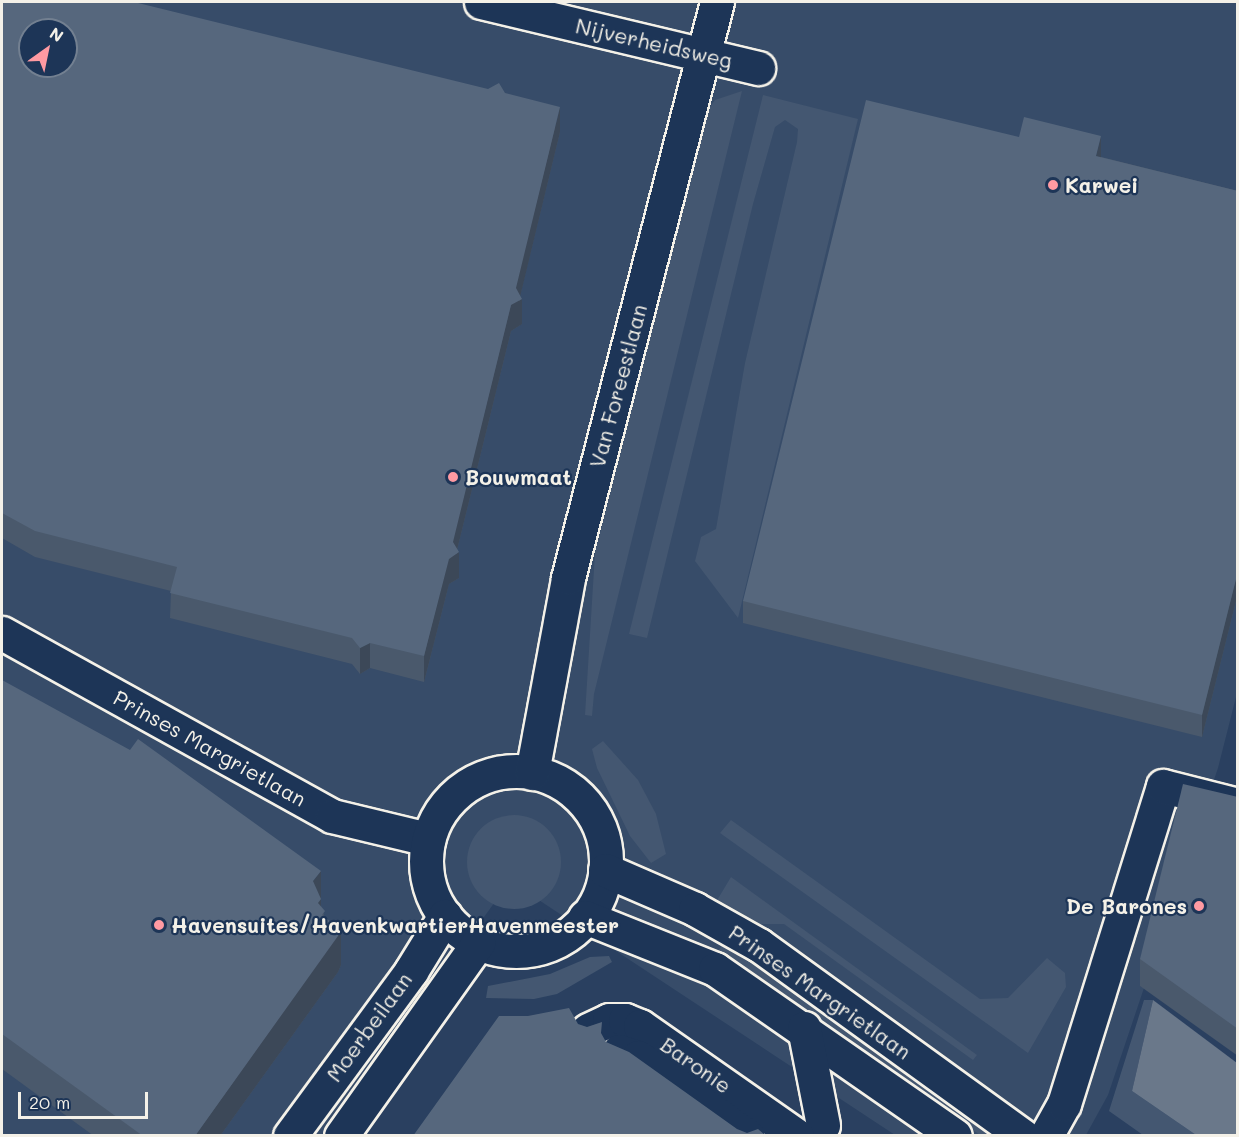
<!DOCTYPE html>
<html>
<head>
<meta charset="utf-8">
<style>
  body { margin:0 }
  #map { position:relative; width:1239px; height:1137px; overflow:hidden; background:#2a4060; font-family:Mali,sans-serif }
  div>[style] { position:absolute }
  .built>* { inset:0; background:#374c69 }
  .green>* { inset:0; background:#445771 }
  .round { border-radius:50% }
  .water>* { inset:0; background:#6a788a }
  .roads { filter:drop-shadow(2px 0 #f4f1e8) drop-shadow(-2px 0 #f4f1e8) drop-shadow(0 2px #f4f1e8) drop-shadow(0 -2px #f4f1e8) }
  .minor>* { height:33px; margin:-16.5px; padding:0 16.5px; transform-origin:16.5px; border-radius:16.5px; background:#1d3557 }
  .minor>.ring { margin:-16.5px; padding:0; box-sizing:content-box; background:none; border:33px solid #1d3557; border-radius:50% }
  .wall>* { inset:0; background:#4a596c }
  .shaded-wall>* { inset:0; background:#3c4858 }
  .building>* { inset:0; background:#56677d }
  .dots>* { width:16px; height:16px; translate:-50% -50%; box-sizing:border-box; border:3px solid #1d3557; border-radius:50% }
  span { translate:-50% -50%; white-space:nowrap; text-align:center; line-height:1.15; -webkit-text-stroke:4.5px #1d3557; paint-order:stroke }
  .street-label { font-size:21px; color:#f4f1e8 }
  .poi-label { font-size:21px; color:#f4f1e8; font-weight:700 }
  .left { translate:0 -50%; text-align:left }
  .right { translate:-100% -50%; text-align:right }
  .frame { position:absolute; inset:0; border:3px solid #f4f1e8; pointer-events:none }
  .north { position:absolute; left:18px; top:18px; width:60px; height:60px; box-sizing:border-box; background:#1d3557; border:2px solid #738091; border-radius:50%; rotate:33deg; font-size:16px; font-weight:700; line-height:24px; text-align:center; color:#f4f1e8 }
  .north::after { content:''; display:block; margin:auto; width:21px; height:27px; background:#ff9aa2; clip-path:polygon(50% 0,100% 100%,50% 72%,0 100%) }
  .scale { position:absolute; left:18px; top:1092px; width:130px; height:27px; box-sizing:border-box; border:3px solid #f4f1e8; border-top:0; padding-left:8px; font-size:18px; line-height:21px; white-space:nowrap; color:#f4f1e8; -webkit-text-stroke:4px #1d3557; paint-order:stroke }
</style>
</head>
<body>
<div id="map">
  <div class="built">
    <div style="clip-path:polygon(evenodd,2px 2px,1237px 2px,1237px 693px,1218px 768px,1108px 1095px,1086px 1135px,895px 1135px,510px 881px,327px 1135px,2px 1136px,2px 2px,30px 30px,66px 30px,66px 66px,30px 66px,30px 30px)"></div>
  </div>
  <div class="green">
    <div style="clip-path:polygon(742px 91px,594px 694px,592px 716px,585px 715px,595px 553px,708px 110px,715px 100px)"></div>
    <div style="clip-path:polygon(763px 95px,858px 119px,738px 618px,695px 561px,701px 537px,716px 529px,745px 363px,797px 142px,798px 129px,785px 120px,775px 127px,753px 204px,647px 638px,629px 634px)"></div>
    <div style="clip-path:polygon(603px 741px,638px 780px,656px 814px,666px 854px,651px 863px,630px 836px,597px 768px,592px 749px)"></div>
    <div class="round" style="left:467px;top:815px;width:94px;height:94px"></div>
    <div style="clip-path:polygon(731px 820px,980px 999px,1008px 998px,1047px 958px,1065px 973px,1066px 987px,1028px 1053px,720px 833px)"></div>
    <div style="clip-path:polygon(731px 877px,977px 1055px,973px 1060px,784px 924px,750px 924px,716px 902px)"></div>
    <div style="clip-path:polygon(727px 937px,1003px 1135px,980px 1135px,764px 980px,717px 953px)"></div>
    <div style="clip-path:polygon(609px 956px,612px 962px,557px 994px,534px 999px,486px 998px,488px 986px,550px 974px,590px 957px)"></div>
    <div style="clip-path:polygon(1144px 1000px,1153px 1000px,1132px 1091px,1196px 1135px,1143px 1135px,1109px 1111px)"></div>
  </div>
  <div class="water">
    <div style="clip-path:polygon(1153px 1000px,1237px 1063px,1237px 1135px,1196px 1135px,1132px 1091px)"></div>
  </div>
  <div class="roads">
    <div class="minor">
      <div style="left:481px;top:2px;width:285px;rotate:13.4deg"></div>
      <div style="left:2px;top:633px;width:377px;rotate:29deg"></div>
      <div style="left:332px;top:816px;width:99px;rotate:13.5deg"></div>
      <div class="ring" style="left:426px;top:771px;width:147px;height:147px"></div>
      <div style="left:532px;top:773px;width:198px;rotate:-79.5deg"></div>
      <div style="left:568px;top:578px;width:595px;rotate:-75.5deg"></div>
      <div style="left:605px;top:870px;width:98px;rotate:23.4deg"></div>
      <div style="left:695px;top:909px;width:73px;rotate:29.4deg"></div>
      <div style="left:759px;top:945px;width:326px;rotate:35.9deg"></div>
      <div style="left:585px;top:917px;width:140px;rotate:21.8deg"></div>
      <div style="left:715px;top:969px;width:292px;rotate:34.8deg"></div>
      <div style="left:804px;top:1028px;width:99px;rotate:78.9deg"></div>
      <div style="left:588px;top:1030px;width:23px;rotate:-25deg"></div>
      <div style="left:609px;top:1020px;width:16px"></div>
      <div style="left:625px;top:1020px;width:16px;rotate:22deg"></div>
      <div style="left:640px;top:1026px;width:192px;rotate:35deg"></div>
      <div style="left:619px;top:1051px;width:20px;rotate:18deg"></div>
      <div style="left:638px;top:1057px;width:135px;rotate:35.7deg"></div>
      <div style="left:290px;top:1136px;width:205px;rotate:-53.7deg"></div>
      <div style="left:411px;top:971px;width:65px;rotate:-58.3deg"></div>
      <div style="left:341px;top:1136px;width:237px;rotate:-54.6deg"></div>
      <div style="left:1046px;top:1136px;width:37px;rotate:-61deg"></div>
      <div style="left:1064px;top:1104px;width:333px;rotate:-72.7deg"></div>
      <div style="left:1163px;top:786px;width:77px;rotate:14.2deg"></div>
    </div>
  </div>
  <div class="wall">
    <div style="clip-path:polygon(2px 2px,505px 93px,560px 132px,520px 296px,522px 324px,511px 331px,457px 550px,459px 578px,449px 584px,424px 682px,370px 668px,360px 674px,352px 664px,170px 618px,171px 591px,35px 557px,2px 538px)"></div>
    <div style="clip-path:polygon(1101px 157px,1238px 191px,1238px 593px,1202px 737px,743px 623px,743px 601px)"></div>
    <div style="clip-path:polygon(2px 680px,321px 906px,341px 965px,338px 972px,220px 1136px,94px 1136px,2px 1069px)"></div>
    <div style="clip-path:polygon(1238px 797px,1238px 1056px,1140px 986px,1140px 959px)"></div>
  </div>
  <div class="shaded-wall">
    <div style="clip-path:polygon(560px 107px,560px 132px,519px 301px,522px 299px,522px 324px,511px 331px,456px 554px,459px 552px,459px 578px,449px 584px,424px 682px,424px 656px)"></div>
    <div style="clip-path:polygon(1101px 136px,1101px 158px,1096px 156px)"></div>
    <div style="clip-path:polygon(1238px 571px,1238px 593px,1202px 737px,1202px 715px)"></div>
    <div style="clip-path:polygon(370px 643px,370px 668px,360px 674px,360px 648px)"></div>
    <div style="clip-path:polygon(321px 871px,321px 906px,318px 938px,313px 881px)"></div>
    <div style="clip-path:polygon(341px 930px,341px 965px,338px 972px,220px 1136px,195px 1136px)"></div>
  </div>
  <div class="building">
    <div style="clip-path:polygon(evenodd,2px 2px,134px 2px,488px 89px,499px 83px,505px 93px,560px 107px,516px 288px,522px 299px,511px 305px,453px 542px,459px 552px,449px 559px,424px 656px,370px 643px,360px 648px,352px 638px,170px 593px,177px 567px,35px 531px,2px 513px,2px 2px,30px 30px,66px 30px,66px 66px,30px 66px,30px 30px)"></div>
    <div style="clip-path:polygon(866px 100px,1019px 137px,1024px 117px,1101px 136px,1096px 156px,1238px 191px,1238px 571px,1202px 715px,743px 601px)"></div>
    <div style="clip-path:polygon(2px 680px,130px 750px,138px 739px,321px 871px,313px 881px,321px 899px,318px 903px,325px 911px,322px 915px,341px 930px,338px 936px,195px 1136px,143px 1136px,2px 1034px)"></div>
    <div style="clip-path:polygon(1183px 784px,1238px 797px,1238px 1029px,1140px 959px)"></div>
    <div style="clip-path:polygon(569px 1008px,578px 1024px,587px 1027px,602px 1022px,601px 1033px,606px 1042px,629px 1052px,737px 1129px,747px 1133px,758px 1129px,766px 1136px,413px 1136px,499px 1016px,528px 1016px)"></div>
  </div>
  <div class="dots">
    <div style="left:1053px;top:185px;background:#ff9aa2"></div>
    <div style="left:453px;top:477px;background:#ff9aa2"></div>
    <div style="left:1199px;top:906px;background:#ff9aa2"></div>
    <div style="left:159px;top:925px;background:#ff9aa2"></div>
  </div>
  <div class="street-label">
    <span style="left:654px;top:43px;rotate:13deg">Nijverheidsweg</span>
    <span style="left:618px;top:386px;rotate:-75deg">Van Foreestlaan</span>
    <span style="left:210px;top:748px;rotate:29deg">Prinses Margrietlaan</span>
    <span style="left:820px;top:992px;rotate:35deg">Prinses Margrietlaan</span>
    <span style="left:369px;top:1027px;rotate:-54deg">Moerbeilaan</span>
    <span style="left:696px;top:1065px;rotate:35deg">Baronie</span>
  </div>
  <div class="poi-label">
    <span class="left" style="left:1065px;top:185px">Karwei</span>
    <span class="left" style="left:465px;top:477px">Bouwmaat</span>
    <span class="right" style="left:1187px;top:906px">De Barones</span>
    <span class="left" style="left:171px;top:925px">Havensuites/HavenkwartierHavenmeester</span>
  </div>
  <div class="frame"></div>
  <div class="north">N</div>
  <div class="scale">20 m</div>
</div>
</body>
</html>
